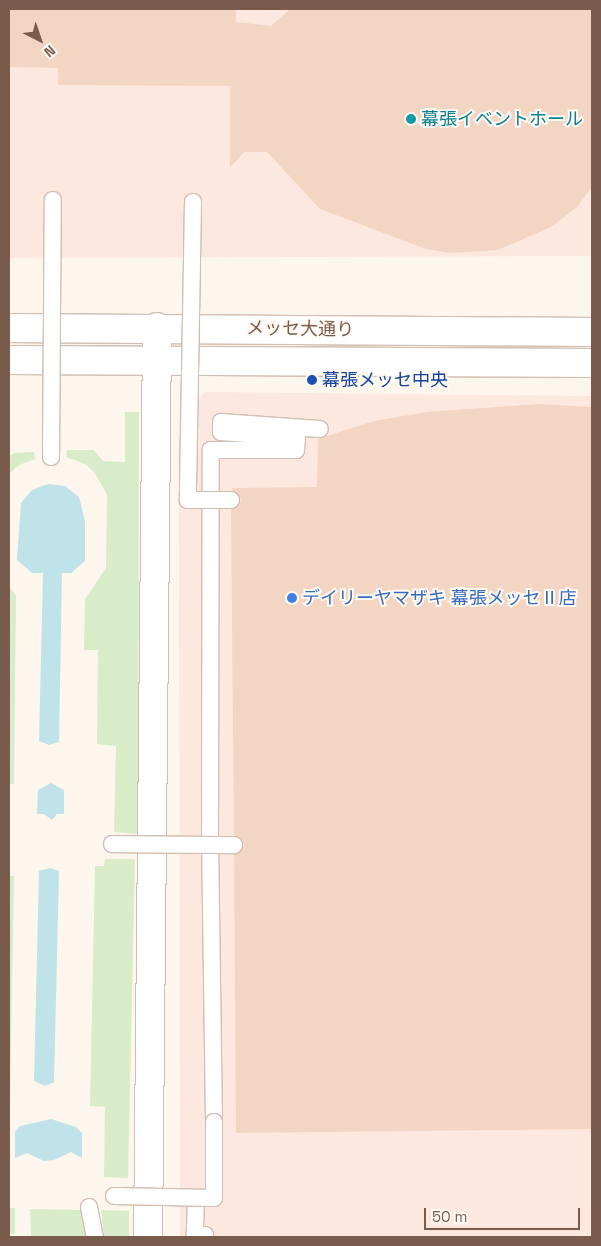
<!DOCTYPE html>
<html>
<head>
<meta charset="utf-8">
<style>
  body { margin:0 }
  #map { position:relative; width:601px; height:1246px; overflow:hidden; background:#fdf6ec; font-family:"Space Grotesk","Noto Sans JP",sans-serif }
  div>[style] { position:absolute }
  .commercial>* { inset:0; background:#fde8e0 }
  .green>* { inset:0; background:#d8ecc9 }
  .water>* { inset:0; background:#bfe3e8 }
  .building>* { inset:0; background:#f3d5c3 }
  .roads { filter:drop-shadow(1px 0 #d1beb0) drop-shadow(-1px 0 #d1beb0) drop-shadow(0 1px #d1beb0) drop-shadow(0 -1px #d1beb0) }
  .pedestrian>* { height:16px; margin:-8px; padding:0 8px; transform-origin:8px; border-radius:8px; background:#fff }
  .tertiary>* { height:28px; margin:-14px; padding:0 14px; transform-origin:14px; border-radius:14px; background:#fff }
  .bridges { filter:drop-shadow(1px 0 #d1beb0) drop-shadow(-1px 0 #d1beb0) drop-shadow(0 1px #d1beb0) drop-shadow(0 -1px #d1beb0) }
  .pedestrian-bridge>* { height:16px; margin:-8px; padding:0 8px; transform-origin:8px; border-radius:8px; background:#fff }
  .dots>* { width:14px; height:14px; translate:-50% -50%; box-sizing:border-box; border:2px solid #fffaf3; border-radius:50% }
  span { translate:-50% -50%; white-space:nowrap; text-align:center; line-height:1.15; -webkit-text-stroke:4px #fffaf3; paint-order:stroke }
  .culture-label { font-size:18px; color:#0d838f }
  .left { translate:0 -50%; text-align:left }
  .street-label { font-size:18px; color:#7a5c4d }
  .transit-label { font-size:18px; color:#164399 }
  .shop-label { font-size:18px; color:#366cbe }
  .frame { position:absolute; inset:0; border:10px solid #7a5c4d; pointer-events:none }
  .north { position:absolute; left:15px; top:15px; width:50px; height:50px; -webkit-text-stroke:4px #fffaf3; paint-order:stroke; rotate:139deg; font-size:14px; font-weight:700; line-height:20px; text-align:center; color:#7a5c4d }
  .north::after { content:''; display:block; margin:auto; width:18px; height:22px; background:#7a5c4d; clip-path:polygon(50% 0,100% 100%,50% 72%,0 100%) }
  .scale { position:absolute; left:424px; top:1208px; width:156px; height:22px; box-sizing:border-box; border:2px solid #7a5c4d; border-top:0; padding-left:6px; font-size:15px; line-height:18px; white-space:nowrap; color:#7a5c4d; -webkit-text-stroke:4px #fffaf3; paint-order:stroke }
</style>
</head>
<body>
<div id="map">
  <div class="commercial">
    <div style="clip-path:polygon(9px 9px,592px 9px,592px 256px,9px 258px)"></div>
    <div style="clip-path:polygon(205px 392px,592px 396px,592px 1237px,180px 1237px,179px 418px)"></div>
  </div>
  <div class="green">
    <div style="clip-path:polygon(125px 412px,139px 412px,138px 834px,114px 832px,116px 746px,97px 744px,98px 650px,84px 650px,85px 599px,106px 568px,107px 495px,95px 473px,85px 464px,66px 457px,67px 450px,94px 450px,103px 461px,125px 462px)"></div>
    <div style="clip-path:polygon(34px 452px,35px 459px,19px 465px,9px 474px,9px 456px,15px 453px)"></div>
    <div style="clip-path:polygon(9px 586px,16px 596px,14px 784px,9px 784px)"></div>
    <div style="clip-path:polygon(105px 859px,135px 859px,128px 1178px,104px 1177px,105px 1107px,90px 1106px,95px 866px,104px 866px)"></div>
    <div style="clip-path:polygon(9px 876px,14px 876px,10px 1107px,9px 1107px)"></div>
    <div style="clip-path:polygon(9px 1208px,15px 1208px,15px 1234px,9px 1234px)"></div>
    <div style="clip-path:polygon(30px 1209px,81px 1210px,86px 1237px,31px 1237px)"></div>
    <div style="clip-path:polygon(101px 1210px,129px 1211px,129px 1237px,104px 1237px)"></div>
  </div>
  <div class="water">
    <div style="clip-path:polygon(48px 484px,65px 486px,79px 497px,85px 521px,85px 561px,71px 573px,62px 573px,59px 742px,49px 745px,39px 741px,43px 573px,32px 573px,17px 560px,21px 503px,32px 490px)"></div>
    <div style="clip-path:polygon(51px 783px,64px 790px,64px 814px,57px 814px,52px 820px,44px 814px,37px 814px,38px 790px)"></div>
    <div style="clip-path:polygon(50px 868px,59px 871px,54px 1082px,45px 1086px,34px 1081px,39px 871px)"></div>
    <div style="clip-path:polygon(51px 1119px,76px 1127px,82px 1133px,82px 1158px,71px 1152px,54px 1160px,44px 1161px,27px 1153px,15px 1158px,15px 1132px,20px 1126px)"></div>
  </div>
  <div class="building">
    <div style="clip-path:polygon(9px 9px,236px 9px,236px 22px,271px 26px,290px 9px,592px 9px,592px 187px,577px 207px,551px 227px,498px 250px,450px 253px,426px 249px,320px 209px,267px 152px,244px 152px,230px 168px,230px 86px,58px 85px,58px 68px,9px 67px)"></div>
    <div style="clip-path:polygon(539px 404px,592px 407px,592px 1129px,236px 1133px,234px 855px,242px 850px,244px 845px,239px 837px,234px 835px,231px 510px,239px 505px,241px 500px,231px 488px,317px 487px,318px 439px,374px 421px,427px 412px)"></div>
  </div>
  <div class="roads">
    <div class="pedestrian">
      <div style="left:214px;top:1122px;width:277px;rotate:-90.8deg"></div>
      <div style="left:210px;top:845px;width:395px;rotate:-89.9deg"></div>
      <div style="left:211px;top:450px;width:85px"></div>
      <div style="left:296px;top:450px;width:12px;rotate:-85deg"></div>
      <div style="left:297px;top:438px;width:76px;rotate:-175.5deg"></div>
      <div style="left:221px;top:432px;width:10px;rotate:-90deg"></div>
      <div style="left:221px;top:422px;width:99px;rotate:4deg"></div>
      <div style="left:196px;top:1198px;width:37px;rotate:92deg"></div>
      <div style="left:195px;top:1235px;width:10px"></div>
      <div style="left:89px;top:1207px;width:31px;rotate:79deg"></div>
    </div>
    <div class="tertiary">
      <div style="left:9px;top:328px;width:583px;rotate:0.39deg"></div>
      <div style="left:9px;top:360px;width:583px;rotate:0.29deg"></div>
      <div style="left:148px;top:1237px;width:910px;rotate:-89.43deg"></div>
    </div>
  </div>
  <div class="bridges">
    <div class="pedestrian-bridge">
      <div style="left:193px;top:202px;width:298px;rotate:91deg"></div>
      <div style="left:188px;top:500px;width:43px"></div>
      <div style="left:51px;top:457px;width:257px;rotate:-89.6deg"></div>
      <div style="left:112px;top:844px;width:122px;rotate:0.5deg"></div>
      <div style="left:114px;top:1196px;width:100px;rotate:1.1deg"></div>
      <div style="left:214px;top:1198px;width:76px;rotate:-90deg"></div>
    </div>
  </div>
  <div class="dots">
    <div style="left:411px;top:119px;background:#0f9aa8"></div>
    <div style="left:312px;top:380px;background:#1a4fb4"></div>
    <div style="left:292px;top:598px;background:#3f7fe0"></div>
  </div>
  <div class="culture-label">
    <span class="left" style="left:421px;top:119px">幕張イベントホール</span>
  </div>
  <div class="street-label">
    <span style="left:300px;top:329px;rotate:1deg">メッセ大通り</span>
  </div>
  <div class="transit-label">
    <span class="left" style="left:322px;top:380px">幕張メッセ中央</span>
  </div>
  <div class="shop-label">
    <span class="left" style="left:302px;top:598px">デイリーヤマザキ 幕張メッセⅡ店</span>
  </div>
  <div class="frame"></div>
  <div class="north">N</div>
  <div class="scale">50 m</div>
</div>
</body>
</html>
